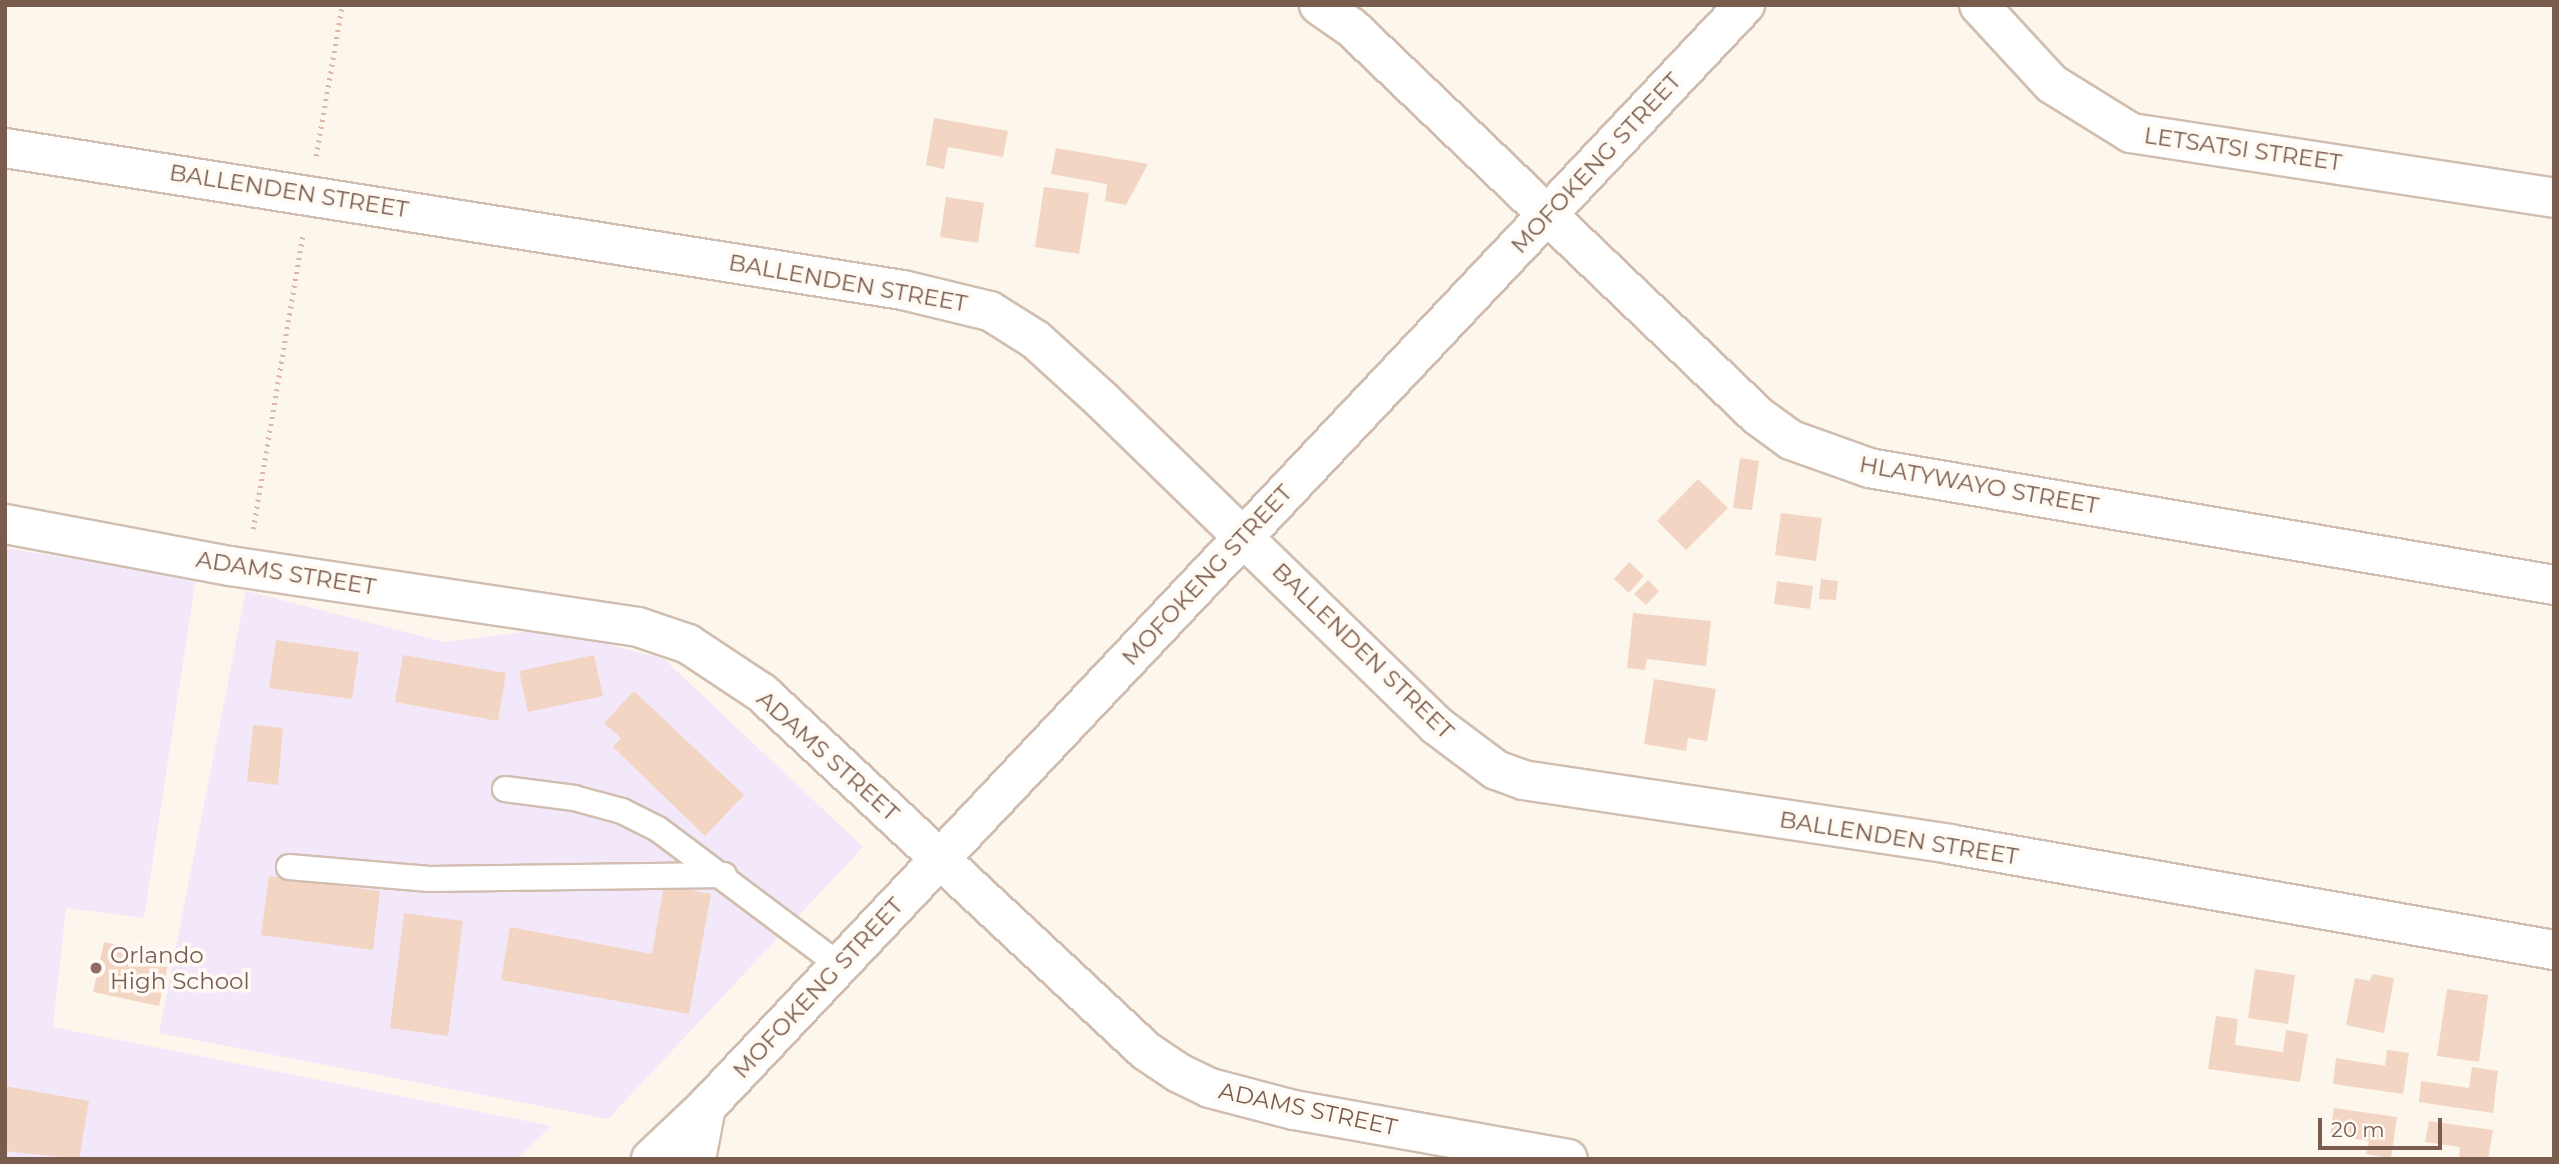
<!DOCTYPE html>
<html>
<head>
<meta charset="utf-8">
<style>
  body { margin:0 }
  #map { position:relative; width:2559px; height:1164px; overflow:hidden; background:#fdf6ec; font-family:Montserrat,sans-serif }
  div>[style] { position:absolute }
  .education>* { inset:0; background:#f3e8fa }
  .building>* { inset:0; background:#f3d5c3 }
  .path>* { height:4.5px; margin-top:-2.25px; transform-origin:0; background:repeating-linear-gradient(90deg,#d9b8a5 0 2px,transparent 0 7px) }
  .roads { filter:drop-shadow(2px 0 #d1beb0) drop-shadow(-2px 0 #d1beb0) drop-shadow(0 2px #d1beb0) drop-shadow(0 -2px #d1beb0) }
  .service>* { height:24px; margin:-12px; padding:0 12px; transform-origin:12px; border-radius:12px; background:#fff }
  .minor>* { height:38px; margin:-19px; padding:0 19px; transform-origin:19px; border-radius:19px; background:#fff }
  .tertiary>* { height:38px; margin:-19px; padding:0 19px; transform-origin:19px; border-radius:19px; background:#fff }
  .secondary>* { height:38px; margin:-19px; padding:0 19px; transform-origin:19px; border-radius:19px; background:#fff }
  .dots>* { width:19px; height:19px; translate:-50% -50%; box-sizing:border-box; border:4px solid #fffaf3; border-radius:50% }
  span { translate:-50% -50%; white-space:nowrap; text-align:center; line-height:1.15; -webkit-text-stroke:7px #fffaf3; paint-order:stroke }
  .street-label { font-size:23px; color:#7a5c4d }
  .education-label { font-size:23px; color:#785e54 }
  .left { translate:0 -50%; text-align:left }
  .frame { position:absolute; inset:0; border:7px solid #7a5c4d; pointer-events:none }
  .scale { position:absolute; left:2318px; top:1118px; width:124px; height:32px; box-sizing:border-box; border:4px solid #7a5c4d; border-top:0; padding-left:9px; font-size:21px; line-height:24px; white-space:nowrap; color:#7a5c4d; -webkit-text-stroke:5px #fffaf3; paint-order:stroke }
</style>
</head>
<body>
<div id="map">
  <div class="education">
    <div style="clip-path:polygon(5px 548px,196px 578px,144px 918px,66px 908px,53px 1027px,552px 1126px,516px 1159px,5px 1159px)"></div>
    <div style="clip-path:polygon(246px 591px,445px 642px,550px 629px,664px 659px,863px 847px,608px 1119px,159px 1033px)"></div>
  </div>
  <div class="building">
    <div style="clip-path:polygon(934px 118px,1008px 131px,1003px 157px,948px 147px,944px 169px,926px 165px)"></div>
    <div style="clip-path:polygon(1056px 148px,1148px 164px,1126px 205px,1105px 201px,1107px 184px,1051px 174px)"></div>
    <div style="clip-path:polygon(1044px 187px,1089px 193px,1079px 254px,1035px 247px)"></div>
    <div style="clip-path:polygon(946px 197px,984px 203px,978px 243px,940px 237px)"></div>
    <div style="clip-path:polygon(1740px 458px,1759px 461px,1752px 510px,1733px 508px)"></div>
    <div style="clip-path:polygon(1698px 479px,1728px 508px,1686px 550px,1657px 521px)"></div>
    <div style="clip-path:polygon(1781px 513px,1822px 518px,1816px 561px,1775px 555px)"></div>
    <div style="clip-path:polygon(1629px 562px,1644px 576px,1629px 593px,1614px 579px)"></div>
    <div style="clip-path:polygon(1821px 579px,1838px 581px,1836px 600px,1819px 599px)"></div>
    <div style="clip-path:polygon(1648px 580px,1659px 591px,1646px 605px,1634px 594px)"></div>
    <div style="clip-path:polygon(1777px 581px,1813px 586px,1810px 609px,1774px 604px)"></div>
    <div style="clip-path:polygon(1633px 613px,1711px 621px,1706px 666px,1647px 659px,1645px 670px,1627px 668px)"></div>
    <div style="clip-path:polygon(276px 640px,359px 652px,352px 699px,269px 688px)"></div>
    <div style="clip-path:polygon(403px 655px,506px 673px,498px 721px,395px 702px)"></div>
    <div style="clip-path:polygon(594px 655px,603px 696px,528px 712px,519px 671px)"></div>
    <div style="clip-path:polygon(1654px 679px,1716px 689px,1707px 741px,1688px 738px,1686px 751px,1644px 744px)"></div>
    <div style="clip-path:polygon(634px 691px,744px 795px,705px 836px,613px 747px,621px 738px,604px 723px)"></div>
    <div style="clip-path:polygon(253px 725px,283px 728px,278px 785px,247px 781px)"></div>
    <div style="clip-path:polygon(269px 876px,380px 891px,373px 950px,261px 935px)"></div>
    <div style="clip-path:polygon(664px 885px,711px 894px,689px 1014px,501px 980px,510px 927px,652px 954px)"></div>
    <div style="clip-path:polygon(404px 913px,463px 921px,448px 1036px,390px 1028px)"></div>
    <div style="clip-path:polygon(104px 942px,170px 955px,159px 1006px,93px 992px)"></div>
    <div style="clip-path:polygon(2255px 969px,2295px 975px,2288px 1024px,2248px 1018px)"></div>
    <div style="clip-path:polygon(2372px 974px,2394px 978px,2384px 1033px,2346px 1025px,2355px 978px,2370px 981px)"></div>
    <div style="clip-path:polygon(2447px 989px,2488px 995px,2479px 1062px,2437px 1056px)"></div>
    <div style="clip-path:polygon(2216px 1016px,2238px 1019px,2235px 1045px,2283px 1052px,2286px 1030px,2308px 1034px,2300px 1082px,2208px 1069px)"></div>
    <div style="clip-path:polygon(2387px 1050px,2409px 1053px,2403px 1094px,2333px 1084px,2336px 1058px,2385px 1066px)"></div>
    <div style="clip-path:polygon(2472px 1067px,2498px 1071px,2493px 1113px,2419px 1102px,2421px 1081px,2469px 1088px)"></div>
    <div style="clip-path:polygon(5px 1086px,89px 1101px,79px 1159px,5px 1151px)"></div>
    <div style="clip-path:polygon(2334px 1108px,2397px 1117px,2391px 1158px,2366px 1154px,2369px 1141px,2330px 1135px)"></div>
    <div style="clip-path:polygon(2429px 1121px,2493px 1130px,2488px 1159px,2459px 1159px,2460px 1147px,2425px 1142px)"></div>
  </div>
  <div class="path">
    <div style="left:316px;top:156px;width:153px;rotate:-80.2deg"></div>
    <div style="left:253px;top:529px;width:299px;rotate:-80.4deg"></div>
  </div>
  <div class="roads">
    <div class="service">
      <div style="left:505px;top:789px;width:70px;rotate:7.4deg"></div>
      <div style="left:574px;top:798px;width:50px;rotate:15.2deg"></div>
      <div style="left:622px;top:811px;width:40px;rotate:26.6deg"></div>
      <div style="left:658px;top:829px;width:226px;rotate:36.9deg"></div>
      <div style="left:289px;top:867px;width:141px;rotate:4.9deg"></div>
      <div style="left:429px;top:879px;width:295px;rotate:-0.8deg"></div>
    </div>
    <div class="minor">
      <div style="left:1319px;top:5px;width:39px;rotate:35deg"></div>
      <div style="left:1351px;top:27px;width:563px;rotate:43.7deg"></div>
      <div style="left:1758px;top:416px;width:41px;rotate:36deg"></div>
      <div style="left:1791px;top:440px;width:83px;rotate:19.7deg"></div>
      <div style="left:1869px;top:468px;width:695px;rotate:9.69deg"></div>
      <div style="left:1979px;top:5px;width:108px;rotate:47.3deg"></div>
      <div style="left:2052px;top:84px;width:93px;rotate:31.8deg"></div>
      <div style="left:2131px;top:133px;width:428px;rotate:8.7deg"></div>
      <div style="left:5px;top:148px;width:909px;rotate:8.99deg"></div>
      <div style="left:903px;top:290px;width:89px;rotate:13.6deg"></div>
      <div style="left:990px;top:311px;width:54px;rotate:32.2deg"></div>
      <div style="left:1036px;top:340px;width:91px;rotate:42.3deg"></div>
      <div style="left:1103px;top:401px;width:465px;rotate:44.2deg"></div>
      <div style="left:1436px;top:725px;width:75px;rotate:36.9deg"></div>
      <div style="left:1496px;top:770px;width:29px;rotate:20deg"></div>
      <div style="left:1523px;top:780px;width:431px;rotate:8.5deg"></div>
      <div style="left:1949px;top:844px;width:614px;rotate:9.94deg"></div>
      <div style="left:5px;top:524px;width:229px;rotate:10.6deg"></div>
      <div style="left:230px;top:566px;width:413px;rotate:8.5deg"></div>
      <div style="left:638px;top:627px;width:53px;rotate:18.8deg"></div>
      <div style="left:688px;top:644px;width:89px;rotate:33.5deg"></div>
      <div style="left:762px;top:693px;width:525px;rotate:42.99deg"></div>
      <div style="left:1146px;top:1051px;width:40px;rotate:34deg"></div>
      <div style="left:1179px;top:1073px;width:34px;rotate:26deg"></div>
      <div style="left:1210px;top:1088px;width:87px;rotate:14.7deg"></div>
      <div style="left:1294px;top:1110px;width:278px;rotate:10.1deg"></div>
    </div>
    <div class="tertiary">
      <div style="left:696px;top:1159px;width:53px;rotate:-79.1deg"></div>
      <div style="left:706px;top:1107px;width:1515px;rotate:-46.69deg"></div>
    </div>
    <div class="secondary">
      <div style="left:651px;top:1159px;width:76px;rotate:-43.4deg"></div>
    </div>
  </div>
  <div class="dots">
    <div style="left:96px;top:968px;background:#8d6e63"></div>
  </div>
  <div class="street-label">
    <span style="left:2243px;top:149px;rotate:8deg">LETSATSI STREET</span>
    <span style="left:1596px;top:163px;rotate:-47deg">MOFOKENG STREET</span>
    <span style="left:289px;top:191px;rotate:9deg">BALLENDEN STREET</span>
    <span style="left:848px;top:283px;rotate:10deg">BALLENDEN STREET</span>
    <span style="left:1979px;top:485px;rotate:10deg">HLATYWAYO STREET</span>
    <span style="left:286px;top:573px;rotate:9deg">ADAMS STREET</span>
    <span style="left:1207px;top:575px;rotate:-47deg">MOFOKENG STREET</span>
    <span style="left:1363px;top:651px;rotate:44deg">BALLENDEN STREET</span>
    <span style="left:828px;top:756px;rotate:42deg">ADAMS STREET</span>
    <span style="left:1899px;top:838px;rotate:9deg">BALLENDEN STREET</span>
    <span style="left:818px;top:988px;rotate:-47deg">MOFOKENG STREET</span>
    <span style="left:1308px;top:1109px;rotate:12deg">ADAMS STREET</span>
  </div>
  <div class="education-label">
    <span class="left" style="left:110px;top:968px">Orlando<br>High School</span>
  </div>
  <div class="frame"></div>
  <div class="scale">20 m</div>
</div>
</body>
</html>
